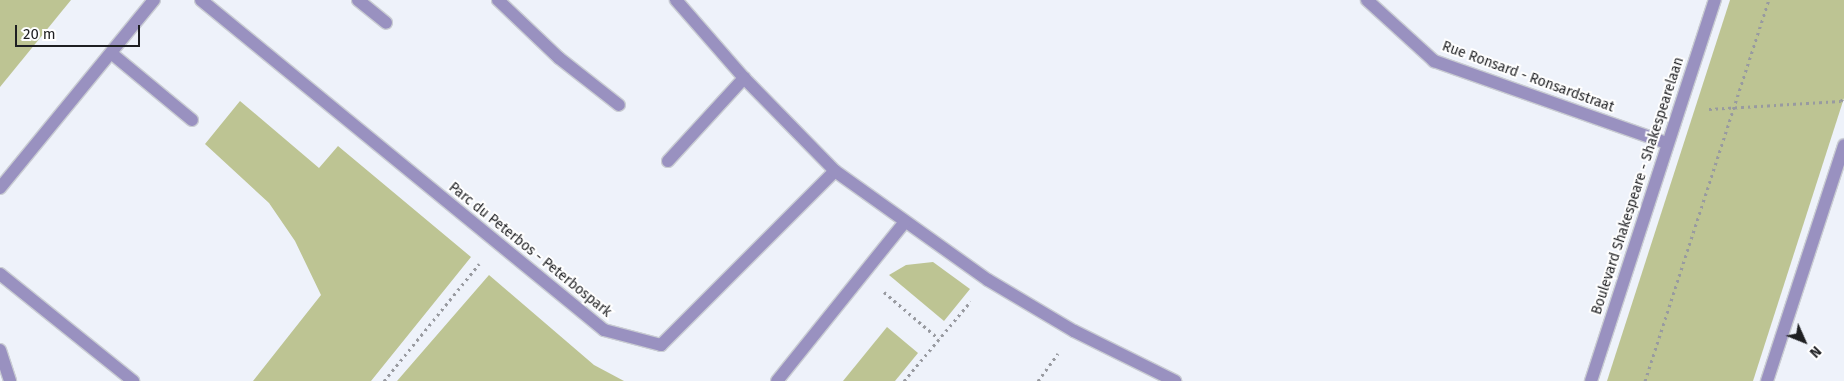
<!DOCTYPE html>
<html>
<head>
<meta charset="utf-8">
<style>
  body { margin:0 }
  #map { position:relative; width:1844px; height:381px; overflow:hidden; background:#eef2fa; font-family:"Fira Sans",sans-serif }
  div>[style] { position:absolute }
  .green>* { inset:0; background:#bdc493 }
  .path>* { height:3px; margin-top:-1.5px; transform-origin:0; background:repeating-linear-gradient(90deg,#989aa0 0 2.5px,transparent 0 6.5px) }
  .roads { filter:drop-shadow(1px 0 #c9ccd3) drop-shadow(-1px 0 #c9ccd3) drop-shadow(0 1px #c9ccd3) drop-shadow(0 -1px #c9ccd3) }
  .minor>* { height:12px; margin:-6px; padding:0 6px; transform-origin:6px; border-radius:6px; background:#9991c0 }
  span { translate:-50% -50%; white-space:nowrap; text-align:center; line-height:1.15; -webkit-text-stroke:4px #fff; paint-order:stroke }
  .street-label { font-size:14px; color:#1e1f22 }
  .north { position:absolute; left:1779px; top:316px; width:50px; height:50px; -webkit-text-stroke:4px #fff; paint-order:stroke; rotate:134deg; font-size:14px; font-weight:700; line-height:20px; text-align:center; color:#1e1f22 }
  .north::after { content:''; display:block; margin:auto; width:18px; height:22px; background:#1e1f22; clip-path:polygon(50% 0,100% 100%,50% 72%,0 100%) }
  .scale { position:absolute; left:15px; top:25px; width:125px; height:22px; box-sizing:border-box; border:2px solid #1e1f22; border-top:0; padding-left:6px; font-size:15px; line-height:18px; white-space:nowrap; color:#1e1f22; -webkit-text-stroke:4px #fff; paint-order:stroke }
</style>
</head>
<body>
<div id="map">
  <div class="green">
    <div style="clip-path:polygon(0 0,71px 0,0 87px)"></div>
    <div style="clip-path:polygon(1730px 0,1844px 0,1844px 98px,1753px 381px,1607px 381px)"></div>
    <div style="clip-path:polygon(240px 101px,319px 168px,338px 146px,471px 257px,371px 381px,253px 381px,321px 295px,295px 241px,269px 203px,205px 144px)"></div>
    <div style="clip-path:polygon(933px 262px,970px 289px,944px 321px,889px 275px,906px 265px)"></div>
    <div style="clip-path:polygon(489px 275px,594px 365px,624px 381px,397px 381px)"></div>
    <div style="clip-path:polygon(887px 327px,918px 353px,895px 381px,843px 381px)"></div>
  </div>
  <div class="path">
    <div style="left:1709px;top:109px;width:132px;rotate:-3.5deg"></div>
    <div style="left:1841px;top:101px;width:5px;rotate:-53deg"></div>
    <div style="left:884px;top:292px;width:72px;rotate:40.5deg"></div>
    <div style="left:384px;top:381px;width:151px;rotate:-50.9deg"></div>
    <div style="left:904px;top:381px;width:104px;rotate:-50.1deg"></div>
    <div style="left:1038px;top:381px;width:34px;rotate:-54deg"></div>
    <div style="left:1645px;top:381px;width:401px;rotate:-72deg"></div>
  </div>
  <div class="roads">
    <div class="minor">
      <div style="left:201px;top:0;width:521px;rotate:39.31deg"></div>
      <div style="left:604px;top:330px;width:59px;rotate:14.7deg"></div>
      <div style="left:661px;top:345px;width:246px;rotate:-45deg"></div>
      <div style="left:358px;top:0;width:36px;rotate:39deg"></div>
      <div style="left:498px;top:0;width:84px;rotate:43.6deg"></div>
      <div style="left:559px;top:58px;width:76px;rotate:38.1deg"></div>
      <div style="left:676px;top:0;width:103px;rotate:48.9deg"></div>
      <div style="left:744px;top:78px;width:130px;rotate:45.6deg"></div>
      <div style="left:835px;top:171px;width:188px;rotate:35.5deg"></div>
      <div style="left:988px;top:280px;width:100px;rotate:30.7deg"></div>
      <div style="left:1074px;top:331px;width:113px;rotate:26.3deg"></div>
      <div style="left:1367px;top:0;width:91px;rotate:42.3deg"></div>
      <div style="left:1434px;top:61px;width:247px;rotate:19.4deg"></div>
      <div style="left:111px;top:53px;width:105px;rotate:39.6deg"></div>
      <div style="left:668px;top:161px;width:113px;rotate:-47.5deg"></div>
      <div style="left:0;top:188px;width:243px;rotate:-50.7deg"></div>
      <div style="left:0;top:274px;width:171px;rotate:38.8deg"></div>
      <div style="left:0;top:350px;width:33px;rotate:72deg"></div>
      <div style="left:777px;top:381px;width:203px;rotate:-51.2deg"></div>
      <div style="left:1591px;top:381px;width:401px;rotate:-72deg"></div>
      <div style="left:1767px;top:381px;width:248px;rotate:-71.9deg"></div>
    </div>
  </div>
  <div class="street-label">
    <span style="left:1528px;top:77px;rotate:20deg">Rue Ronsard - Ronsardstraat</span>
    <span style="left:1638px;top:186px;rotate:-72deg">Boulevard Shakespeare - Shakespearelaan</span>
    <span style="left:530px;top:250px;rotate:39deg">Parc du Peterbos - Peterbospark</span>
  </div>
  <div class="north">N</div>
  <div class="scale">20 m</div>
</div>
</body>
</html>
